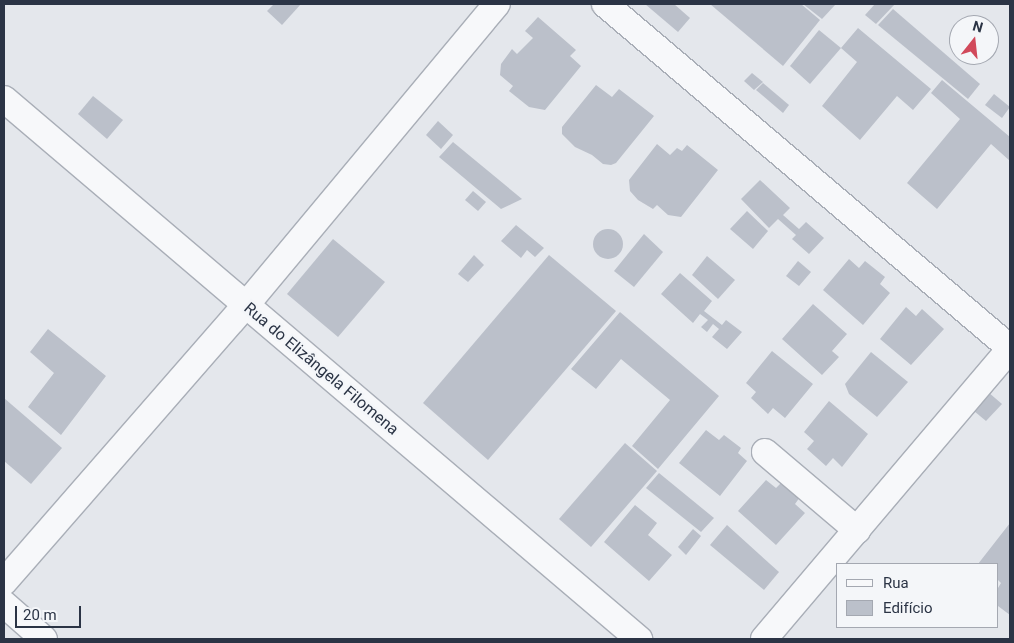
<!DOCTYPE html>
<html>
<head>
<meta charset="utf-8">
<style>
  body { margin:0 }
  #map { position:relative; width:1014px; height:643px; overflow:hidden; background:#e4e7ec; font-family:Roboto,sans-serif }
  div>[style] { position:absolute }
  .building>* { inset:0; background:#bbc0ca }
  .round { border-radius:50% }
  .roads { filter:drop-shadow(1px 0 #a9aeb7) drop-shadow(-1px 0 #a9aeb7) drop-shadow(0 1px #a9aeb7) drop-shadow(0 -1px #a9aeb7) }
  .minor>* { height:26px; margin:-13px; padding:0 13px; transform-origin:13px; border-radius:13px; background:#f7f8fa }
  span { translate:-50% -50%; white-space:nowrap; text-align:center; line-height:1.15; -webkit-text-stroke:5px #f4f6f9; paint-order:stroke }
  .street-label { font-size:16px; color:#2b3445 }
  .frame { position:absolute; inset:0; border:5px solid #2b3445; pointer-events:none }
  .legend { position:absolute; left:836px; top:563px; width:162px; height:65px; box-sizing:border-box; background:#f4f6f9; border:1px solid #a4a8b1; margin:0; padding:6px 9px; list-style:none; font-size:15px; color:#2b3445 }
  .legend li { display:flex; align-items:center; gap:10px; height:25px }
  .legend b { width:25px; border:1px solid #a4a8b1 }
  .north { position:absolute; left:949px; top:15px; width:50px; height:50px; box-sizing:border-box; background:#f4f6f9; border:1px solid #a4a8b1; border-radius:50%; rotate:16deg; font-size:14px; font-weight:700; line-height:20px; text-align:center; color:#2b3445 }
  .north::after { content:''; display:block; margin:auto; width:18px; height:22px; background:#d1495b; clip-path:polygon(50% 0,100% 100%,50% 72%,0 100%) }
  .scale { position:absolute; left:15px; top:606px; width:66px; height:22px; box-sizing:border-box; border:2px solid #2b3445; border-top:0; padding-left:6px; font-size:15px; line-height:18px; white-space:nowrap; color:#2b3445; -webkit-text-stroke:4px #f4f6f9; paint-order:stroke }
</style>
</head>
<body>
<div id="map">
  <div class="building">
    <div style="clip-path:polygon(274px 4px,301px 4px,282px 25px,267px 11px)"></div>
    <div style="clip-path:polygon(645px 4px,674px 4px,690px 18px,678px 32px)"></div>
    <div style="clip-path:polygon(710px 4px,801px 4px,820px 20px,783px 66px)"></div>
    <div style="clip-path:polygon(803px 4px,836px 4px,822px 19px)"></div>
    <div style="clip-path:polygon(875px 4px,895px 4px,876px 24px,865px 15px)"></div>
    <div style="clip-path:polygon(893px 9px,980px 84px,968px 99px,878px 25px)"></div>
    <div style="clip-path:polygon(538px 17px,576px 50px,570px 56px,581px 66px,545px 110px,529px 107px,509px 91px,513px 86px,500px 75px,501px 64px,512px 49px,517px 54px,533px 38px,525px 31px)"></div>
    <div style="clip-path:polygon(858px 28px,931px 89px,913px 110px,897px 96px,860px 140px,822px 106px,857px 62px,841px 48px)"></div>
    <div style="clip-path:polygon(819px 30px,841px 48px,810px 84px,790px 66px)"></div>
    <div style="clip-path:polygon(752px 73px,763px 82px,754px 90px,744px 81px)"></div>
    <div style="clip-path:polygon(942px 80px,1010px 137px,1010px 161px,991px 144px,937px 209px,907px 183px,960px 119px,931px 93px)"></div>
    <div style="clip-path:polygon(763px 83px,789px 105px,783px 113px,756px 90px)"></div>
    <div style="clip-path:polygon(596px 85px,612px 97px,619px 89px,654px 116px,616px 163px,611px 165px,603px 164px,592px 155px,575px 147px,562px 134px,562px 127px)"></div>
    <div style="clip-path:polygon(994px 94px,1010px 107px,1002px 118px,985px 105px)"></div>
    <div style="clip-path:polygon(93px 96px,123px 120px,107px 139px,78px 114px)"></div>
    <div style="clip-path:polygon(438px 121px,453px 135px,441px 149px,426px 135px)"></div>
    <div style="clip-path:polygon(453px 142px,522px 199px,501px 209px,439px 157px)"></div>
    <div style="clip-path:polygon(657px 144px,670px 155px,677px 148px,682px 151px,687px 145px,718px 170px,681px 217px,668px 215px,657px 205px,653px 209px,638px 200px,630px 191px,629px 180px)"></div>
    <div style="clip-path:polygon(760px 180px,790px 208px,783px 215px,799px 229px,806px 222px,824px 238px,809px 254px,792px 239px,796px 235px,778px 219px,769px 228px,741px 199px)"></div>
    <div style="clip-path:polygon(473px 191px,486px 202px,478px 211px,465px 200px)"></div>
    <div style="clip-path:polygon(747px 211px,768px 231px,753px 249px,730px 229px)"></div>
    <div style="clip-path:polygon(516px 225px,544px 248px,535px 257px,527px 250px,521px 258px,501px 241px)"></div>
    <div class="round" style="left:593px;top:229px;width:30px;height:30px"></div>
    <div style="clip-path:polygon(644px 234px,663px 252px,634px 287px,614px 271px)"></div>
    <div style="clip-path:polygon(333px 239px,385px 282px,338px 337px,287px 294px)"></div>
    <div style="clip-path:polygon(474px 255px,484px 265px,468px 282px,458px 274px)"></div>
    <div style="clip-path:polygon(549px 255px,616px 311px,488px 460px,423px 403px)"></div>
    <div style="clip-path:polygon(707px 256px,735px 280px,718px 299px,692px 275px)"></div>
    <div style="clip-path:polygon(849px 259px,859px 268px,865px 261px,885px 277px,880px 284px,890px 293px,863px 325px,823px 290px)"></div>
    <div style="clip-path:polygon(798px 261px,811px 272px,799px 286px,786px 276px)"></div>
    <div style="clip-path:polygon(680px 273px,712px 301px,704px 311px,722px 325px,726px 320px,742px 332px,727px 349px,712px 337px,719px 329px,713px 324px,707px 332px,701px 327px,708px 320px,700px 314px,693px 323px,661px 294px)"></div>
    <div style="clip-path:polygon(813px 304px,847px 334px,832px 351px,839px 357px,822px 375px,782px 339px)"></div>
    <div style="clip-path:polygon(906px 307px,916px 316px,922px 309px,944px 329px,911px 365px,880px 339px)"></div>
    <div style="clip-path:polygon(620px 312px,719px 396px,658px 469px,632px 446px,670px 400px,621px 359px,596px 389px,571px 369px)"></div>
    <div style="clip-path:polygon(48px 329px,106px 376px,61px 435px,28px 407px,54px 373px,30px 352px)"></div>
    <div style="clip-path:polygon(772px 351px,813px 384px,785px 418px,773px 408px,768px 414px,751px 398px,756px 392px,746px 383px)"></div>
    <div style="clip-path:polygon(871px 352px,908px 382px,877px 417px,849px 394px,845px 384px)"></div>
    <div style="clip-path:polygon(988px 392px,1002px 404px,986px 421px,974px 411px)"></div>
    <div style="clip-path:polygon(4px 398px,62px 448px,31px 484px,4px 461px)"></div>
    <div style="clip-path:polygon(829px 401px,868px 434px,842px 467px,833px 458px,826px 466px,807px 449px,814px 441px,804px 432px)"></div>
    <div style="clip-path:polygon(706px 430px,719px 440px,724px 435px,741px 448px,738px 453px,747px 461px,720px 496px,679px 463px)"></div>
    <div style="clip-path:polygon(625px 443px,657px 471px,591px 547px,559px 519px)"></div>
    <div style="clip-path:polygon(659px 473px,714px 518px,701px 532px,646px 488px)"></div>
    <div style="clip-path:polygon(766px 480px,776px 488px,782px 482px,800px 497px,795px 504px,805px 513px,776px 545px,738px 511px)"></div>
    <div style="clip-path:polygon(635px 505px,657px 523px,648px 535px,672px 555px,649px 581px,604px 542px)"></div>
    <div style="clip-path:polygon(1010px 523px,1010px 615px,998px 606px,998px 588px,1001px 583px,998px 580px,998px 564px,978px 564px)"></div>
    <div style="clip-path:polygon(727px 525px,779px 572px,764px 590px,710px 545px)"></div>
    <div style="clip-path:polygon(693px 529px,701px 536px,686px 555px,678px 547px)"></div>
  </div>
  <div class="roads">
    <div class="minor">
      <div style="left:605px;top:4px;width:531px;rotate:40.34deg"></div>
      <div style="left:4px;top:99px;width:834px;rotate:40.38deg"></div>
      <div style="left:765px;top:452px;width:121px;rotate:40.3deg"></div>
      <div style="left:4px;top:582px;width:368px;rotate:-48.9deg"></div>
      <div style="left:246px;top:305px;width:392px;rotate:-50.2deg"></div>
      <div style="left:4px;top:604px;width:53px;rotate:41.2deg"></div>
      <div style="left:764px;top:639px;width:380px;rotate:-49.7deg"></div>
    </div>
  </div>
  <div class="street-label">
    <span style="left:321px;top:369px;rotate:40deg">Rua do Elizângela Filomena</span>
  </div>
  <div class="frame"></div>
  <ul class="legend">
  <li><b style="height:6px;background:#f7f8fa"></b>Rua</li>
  <li><b style="height:14px;background:#bbc0ca"></b>Edifício</li>
  </ul>
  <div class="north">N</div>
  <div class="scale">20 m</div>
</div>
</body>
</html>
